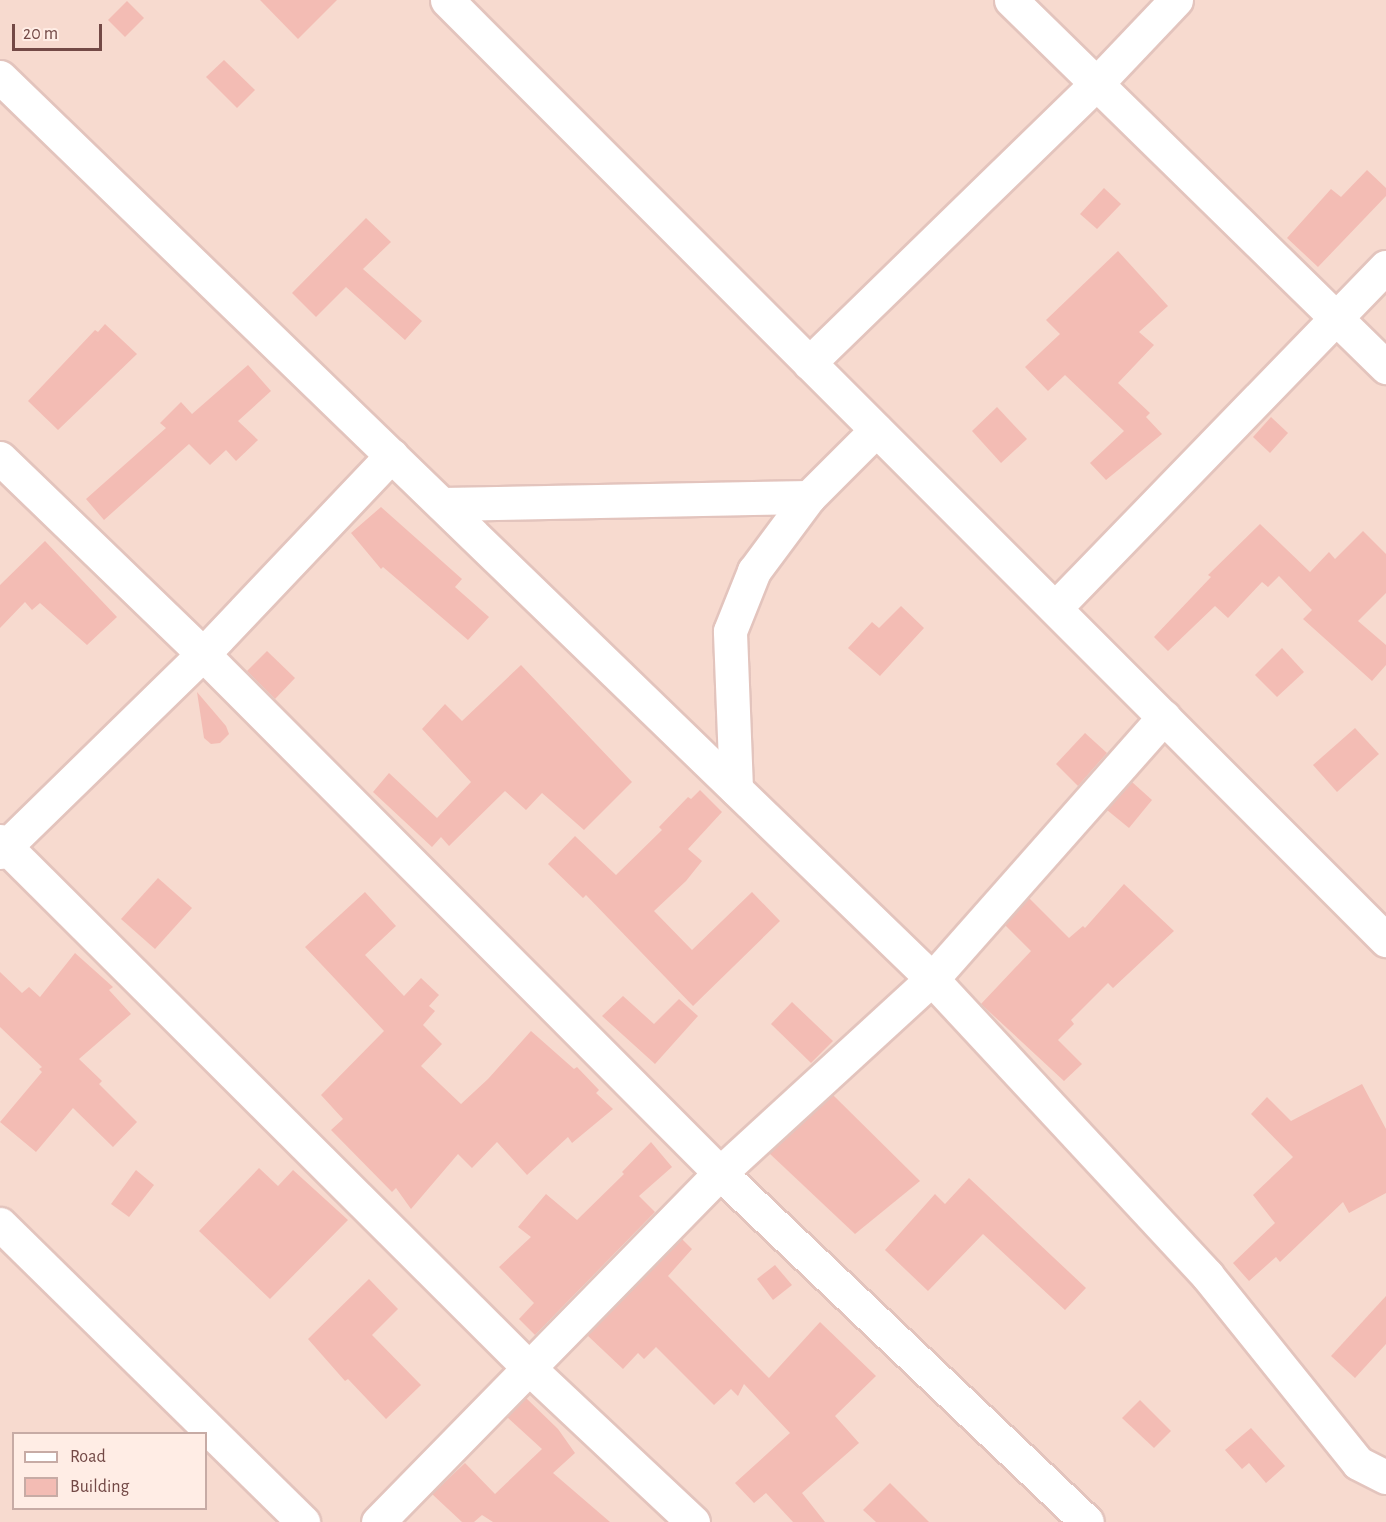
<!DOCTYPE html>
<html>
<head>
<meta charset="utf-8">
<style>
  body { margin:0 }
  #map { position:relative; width:1386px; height:1522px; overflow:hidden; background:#fde8de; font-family:"Alegreya Sans",sans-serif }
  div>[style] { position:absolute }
  .residential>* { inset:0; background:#f7dacf }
  .building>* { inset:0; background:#f3bcb4 }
  .roads { filter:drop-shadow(2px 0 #e3c4bd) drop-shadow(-2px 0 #e3c4bd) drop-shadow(0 2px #e3c4bd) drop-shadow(0 -2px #e3c4bd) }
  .minor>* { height:33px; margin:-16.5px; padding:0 16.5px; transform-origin:16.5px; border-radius:16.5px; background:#fff }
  span { translate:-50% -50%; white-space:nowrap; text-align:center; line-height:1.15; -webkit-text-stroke:4.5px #ffede5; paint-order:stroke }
  .legend { position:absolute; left:12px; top:1432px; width:195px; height:78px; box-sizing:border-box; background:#ffede5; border:2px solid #c7aba5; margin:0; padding:8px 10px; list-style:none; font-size:18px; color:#734946 }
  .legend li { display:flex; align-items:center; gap:12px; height:30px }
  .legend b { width:30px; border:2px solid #c7aba5 }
  .scale { position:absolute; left:12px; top:24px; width:90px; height:27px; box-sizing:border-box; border:3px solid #734946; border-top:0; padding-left:8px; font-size:18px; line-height:21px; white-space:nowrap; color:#734946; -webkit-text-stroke:4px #ffede5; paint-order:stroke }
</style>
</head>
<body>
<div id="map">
  <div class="residential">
    <div style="clip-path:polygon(evenodd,0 0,1386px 0,1386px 1522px,0 1522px,0 0,14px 1434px,206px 1434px,206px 1508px,14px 1508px,14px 1434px)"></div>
  </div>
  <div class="building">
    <div style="clip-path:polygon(260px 0,337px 0,298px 39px)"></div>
    <div style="clip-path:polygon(127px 1px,144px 18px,125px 37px,108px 20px)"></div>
    <div style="clip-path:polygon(224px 60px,255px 90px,237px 108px,206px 77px)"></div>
    <div style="clip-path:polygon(1367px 170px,1386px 188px,1386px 196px,1318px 267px,1287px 238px,1331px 189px,1341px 197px)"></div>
    <div style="clip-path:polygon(1104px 188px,1121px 204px,1097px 229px,1080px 214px)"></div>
    <div style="clip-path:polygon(366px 218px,391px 242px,363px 269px,422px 321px,405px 340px,346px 287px,316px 317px,292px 293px)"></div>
    <div style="clip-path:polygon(1118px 251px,1168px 306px,1139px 332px,1154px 345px,1118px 383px,1150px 413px,1146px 417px,1162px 434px,1106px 480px,1090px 463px,1124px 431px,1065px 375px,1048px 391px,1025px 367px,1060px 334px,1046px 320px)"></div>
    <div style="clip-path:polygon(105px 324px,137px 354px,58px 430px,28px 401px,95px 330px,98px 332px)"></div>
    <div style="clip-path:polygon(248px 365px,271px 391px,238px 421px,258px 440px,236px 461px,226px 450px,210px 465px,189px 444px,104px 520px,86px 499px,166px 428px,160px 423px,181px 402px,192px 414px)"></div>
    <div style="clip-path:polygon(997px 407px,1027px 439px,1001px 463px,972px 431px)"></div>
    <div style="clip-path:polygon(1271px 417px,1288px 433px,1270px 453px,1253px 437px)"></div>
    <div style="clip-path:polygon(381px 507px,462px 579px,455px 587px,489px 617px,468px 640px,383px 567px,381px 569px,351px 533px)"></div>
    <div style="clip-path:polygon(1260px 524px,1310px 572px,1329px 552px,1335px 559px,1363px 531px,1386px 554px,1386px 593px,1358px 621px,1386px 645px,1386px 665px,1372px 681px,1303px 619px,1312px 610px,1279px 576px,1268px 587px,1262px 582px,1228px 618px,1215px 606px,1168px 651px,1154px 637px,1211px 577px,1208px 575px)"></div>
    <div style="clip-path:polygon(45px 541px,117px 617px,87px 645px,40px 603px,32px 610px,25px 602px,0 628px,0 585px)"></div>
    <div style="clip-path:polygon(901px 606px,924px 628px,880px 676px,848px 648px,872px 622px,879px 628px)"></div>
    <div style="clip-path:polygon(1282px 648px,1304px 672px,1277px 697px,1255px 675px)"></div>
    <div style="clip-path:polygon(267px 651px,295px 678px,275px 699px,247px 671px)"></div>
    <div style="clip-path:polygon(521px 665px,632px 782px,584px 830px,542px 793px,526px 810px,505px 791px,449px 846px,441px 837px,432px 847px,373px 792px,389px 773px,437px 818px,471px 782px,422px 729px,445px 704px,462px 721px)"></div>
    <div style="clip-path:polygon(197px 692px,226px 726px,229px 734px,220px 743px,211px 744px,204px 738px)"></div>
    <div style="clip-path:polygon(1355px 728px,1379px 754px,1337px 792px,1313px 765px)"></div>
    <div style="clip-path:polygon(1085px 733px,1107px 753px,1078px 786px,1056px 764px)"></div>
    <div style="clip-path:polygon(1132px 782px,1152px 800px,1129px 828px,1107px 810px)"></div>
    <div style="clip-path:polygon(700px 790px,722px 812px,688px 849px,702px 861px,686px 881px,654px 911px,692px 950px,752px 892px,780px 921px,693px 1006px,586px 895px,583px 898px,548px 864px,575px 836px,616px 875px,662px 830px,659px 827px,688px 797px,691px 799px)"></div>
    <div style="clip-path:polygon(158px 878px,192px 908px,155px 949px,121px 919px)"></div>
    <div style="clip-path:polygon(1124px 884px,1174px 931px,1113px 988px,1108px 983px,1071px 1020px,1074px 1024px,1058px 1040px,1082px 1064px,1064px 1081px,981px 1004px,1031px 951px,1005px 925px,1029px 898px,1069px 938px,1083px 926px,1085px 928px)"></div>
    <div style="clip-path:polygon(365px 892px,396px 926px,365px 955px,404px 996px,421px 978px,439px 995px,429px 1006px,435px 1011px,423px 1025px,442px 1044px,421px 1066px,461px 1104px,488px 1079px,531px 1031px,574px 1069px,577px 1067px,599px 1090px,596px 1093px,613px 1109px,572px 1143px,568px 1137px,527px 1175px,497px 1142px,472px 1168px,458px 1154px,411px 1209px,396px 1188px,392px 1192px,331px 1130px,343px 1119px,321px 1095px,384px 1031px,305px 947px)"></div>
    <div style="clip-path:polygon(75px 953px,113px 987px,109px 990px,131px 1014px,79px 1059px,102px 1081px,99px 1084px,137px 1122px,113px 1147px,73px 1108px,36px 1152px,0 1122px,42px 1072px,39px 1069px,42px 1067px,0 1027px,0 972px,22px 993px,29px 987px,40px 997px)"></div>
    <div style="clip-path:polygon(623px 996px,654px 1024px,679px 999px,698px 1016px,655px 1064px,602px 1016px)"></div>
    <div style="clip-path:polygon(792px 1002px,833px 1041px,811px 1063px,771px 1024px)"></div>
    <div style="clip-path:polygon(1362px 1084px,1386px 1129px,1386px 1193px,1349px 1213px,1343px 1202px,1280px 1262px,1276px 1257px,1249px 1281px,1233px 1263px,1275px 1223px,1253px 1195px,1293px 1157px,1251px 1114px,1267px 1097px,1291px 1121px)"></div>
    <div style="clip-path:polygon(833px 1095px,920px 1181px,855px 1234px,769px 1153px)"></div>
    <div style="clip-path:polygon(651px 1142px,672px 1167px,639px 1196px,655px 1212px,535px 1335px,519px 1319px,534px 1303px,499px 1267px,531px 1237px,518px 1227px,546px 1194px,577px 1220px,624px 1174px,622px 1172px)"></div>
    <div style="clip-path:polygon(259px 1168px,278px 1186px,293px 1170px,348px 1220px,270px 1299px,199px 1231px)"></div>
    <div style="clip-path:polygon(136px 1170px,154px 1185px,129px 1217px,111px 1204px)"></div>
    <div style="clip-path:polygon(969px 1178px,1086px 1288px,1065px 1310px,983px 1234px,928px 1291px,885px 1250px,935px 1194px,945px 1204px)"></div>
    <div style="clip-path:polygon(682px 1239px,692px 1249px,668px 1276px,769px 1378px,820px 1322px,876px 1376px,835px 1416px,859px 1443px,802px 1493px,825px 1522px,793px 1522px,766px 1493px,754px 1503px,735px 1483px,790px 1433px,744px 1384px,738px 1396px,731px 1389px,714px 1405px,656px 1347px,644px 1359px,638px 1353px,623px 1369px,587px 1335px)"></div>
    <div style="clip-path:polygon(775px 1265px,792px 1285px,773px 1300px,757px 1279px)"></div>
    <div style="clip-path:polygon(369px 1279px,398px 1309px,372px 1335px,421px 1385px,386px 1419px,348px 1379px,345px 1381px,308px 1339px)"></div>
    <div style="clip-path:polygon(1386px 1296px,1386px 1344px,1355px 1378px,1331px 1356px)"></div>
    <div style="clip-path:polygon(526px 1398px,558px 1429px,575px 1453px,553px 1473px,610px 1522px,493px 1522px,482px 1515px,474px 1522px,462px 1522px,432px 1494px,465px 1463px,495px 1494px,542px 1449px,507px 1417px)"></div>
    <div style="clip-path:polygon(1140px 1400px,1171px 1431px,1154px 1448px,1122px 1418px)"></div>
    <div style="clip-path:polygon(1251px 1428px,1285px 1466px,1266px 1483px,1249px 1463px,1242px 1469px,1225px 1450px)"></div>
    <div style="clip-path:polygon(890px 1483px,929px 1522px,876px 1522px,863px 1510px)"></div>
  </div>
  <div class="roads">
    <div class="minor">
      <div style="left:447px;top:0;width:1329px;rotate:45.03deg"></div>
      <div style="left:1011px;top:0;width:525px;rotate:44.38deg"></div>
      <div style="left:0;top:77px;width:1297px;rotate:44.06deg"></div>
      <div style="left:932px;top:979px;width:404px;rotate:47.1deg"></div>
      <div style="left:1207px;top:1275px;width:241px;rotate:51.2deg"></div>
      <div style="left:1358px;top:1463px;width:31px;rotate:27deg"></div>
      <div style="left:809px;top:363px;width:400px;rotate:-44.2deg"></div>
      <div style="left:1096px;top:84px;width:116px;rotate:-46.4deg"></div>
      <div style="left:0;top:458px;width:282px;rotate:44deg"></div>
      <div style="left:203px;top:654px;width:733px;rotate:45.11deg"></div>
      <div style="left:720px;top:1173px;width:506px;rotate:43.56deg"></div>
      <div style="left:442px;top:504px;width:367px;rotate:-1.1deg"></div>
      <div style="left:1055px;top:608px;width:475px;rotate:-45.9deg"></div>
      <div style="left:736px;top:789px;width:158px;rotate:-92.2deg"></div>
      <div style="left:730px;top:631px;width:65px;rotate:-68.2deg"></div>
      <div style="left:754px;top:571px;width:92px;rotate:-53.4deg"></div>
      <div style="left:809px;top:497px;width:95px;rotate:-45deg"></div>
      <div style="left:0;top:841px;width:747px;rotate:44.89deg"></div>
      <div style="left:529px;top:1368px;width:225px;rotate:43.2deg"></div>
      <div style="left:0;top:852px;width:284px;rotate:-44.3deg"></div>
      <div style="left:203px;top:654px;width:274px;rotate:-46.5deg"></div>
      <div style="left:0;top:1224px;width:425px;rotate:44.5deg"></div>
      <div style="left:378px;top:1522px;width:489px;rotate:-45.6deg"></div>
      <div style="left:720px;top:1173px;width:287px;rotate:-42.5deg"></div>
      <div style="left:932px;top:979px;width:350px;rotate:-48.5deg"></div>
    </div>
  </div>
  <ul class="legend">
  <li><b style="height:8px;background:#fff"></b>Road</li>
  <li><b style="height:16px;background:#f3bcb4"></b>Building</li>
  </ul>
  <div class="scale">20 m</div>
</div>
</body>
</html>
